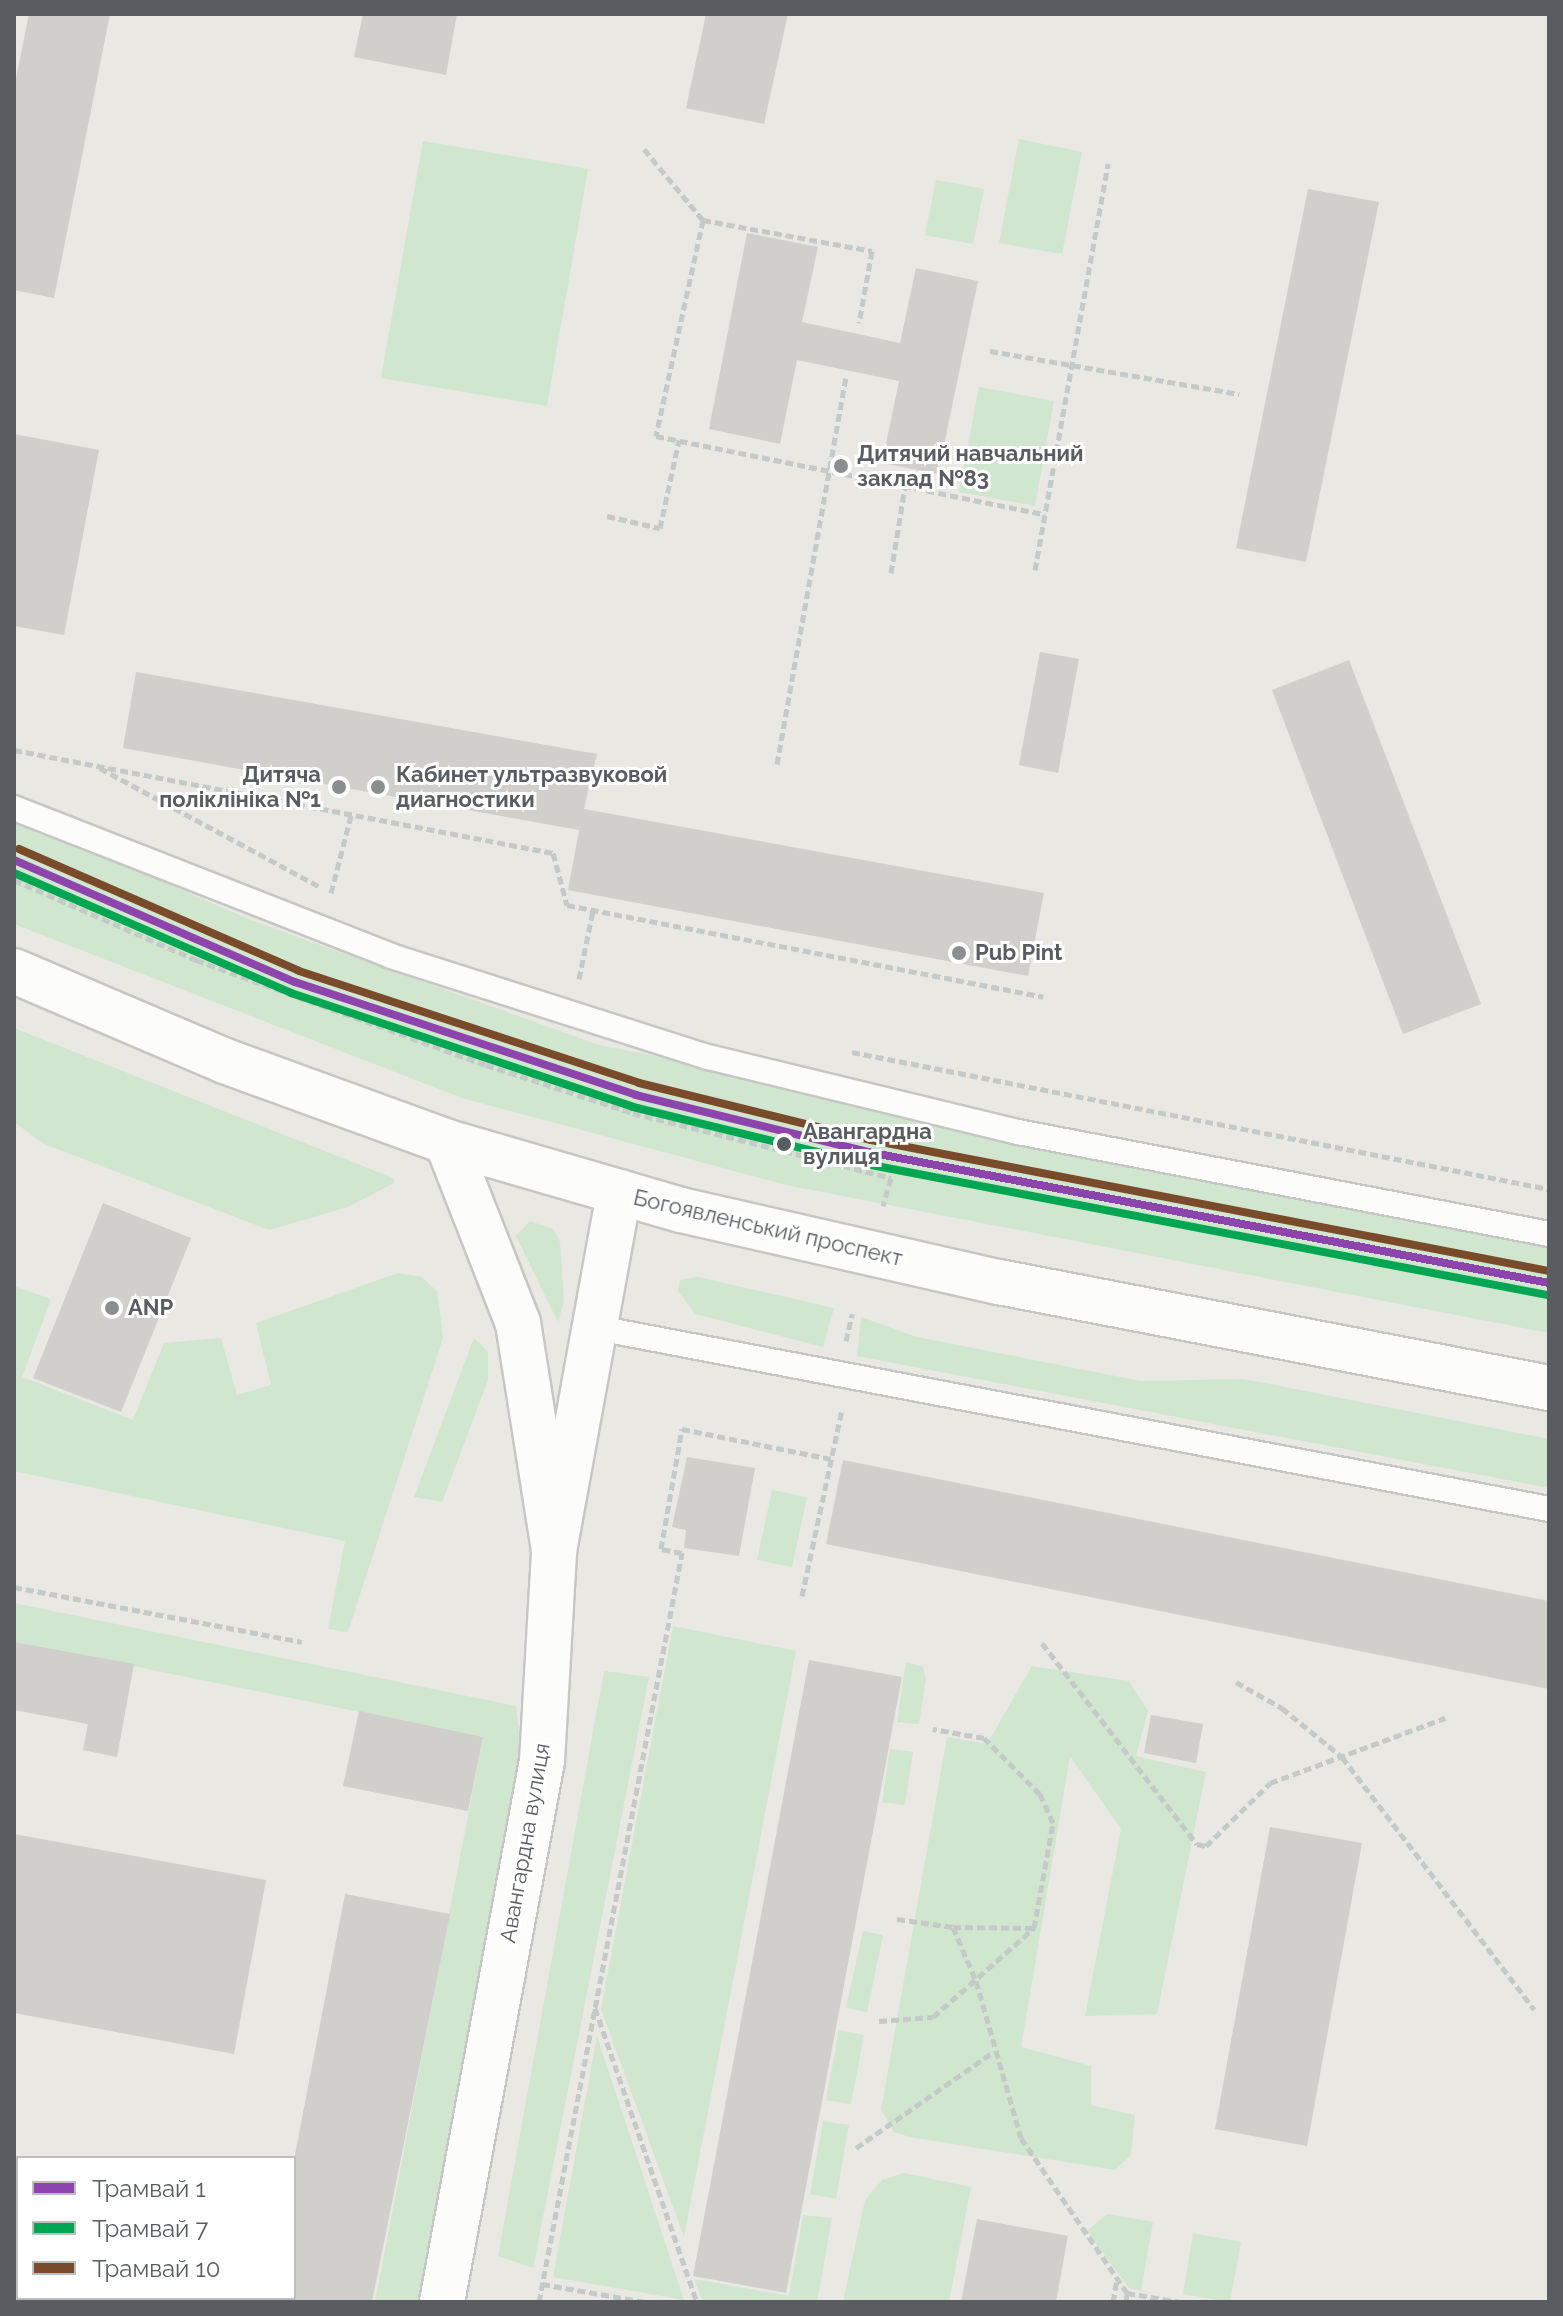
<!DOCTYPE html>
<html>
<head>
<meta charset="utf-8">
<style>
  body { margin:0 }
  #map { position:relative; width:1563px; height:2316px; overflow:hidden; background:#e9e8e3; font-family:Raleway,sans-serif }
  div>[style] { position:absolute }
  .green>* { inset:0; background:#d1e6ce }
  .building>* { inset:0; background:#d0cfcc }
  .path>* { height:5px; margin-top:-2.5px; transform-origin:0; background:repeating-linear-gradient(90deg,#c4cac7 0 8px,transparent 0 12px) }
  .roads { filter:drop-shadow(2px 0 #c6c6c5) drop-shadow(-2px 0 #c6c6c5) drop-shadow(0 2px #c6c6c5) drop-shadow(0 -2px #c6c6c5) }
  .service>* { height:24px; margin:-12px; padding:0 12px; transform-origin:12px; border-radius:12px; background:#fcfcfb }
  .tertiary>* { height:44px; margin:-22px; padding:0 22px; transform-origin:22px; border-radius:22px; background:#fcfcfb }
  .secondary>* { height:44px; margin:-22px; padding:0 22px; transform-origin:22px; border-radius:22px; background:#fcfcfb }
  .tram-1>* { height:8px; margin:-4px; padding:0 4px; transform-origin:4px; border-radius:4px; background:#8e44ad }
  .tram-2>* { height:8px; margin:-4px; padding:0 4px; transform-origin:4px; border-radius:4px; background:#00a651 }
  .tram-3>* { height:8px; margin:-4px; padding:0 4px; transform-origin:4px; border-radius:4px; background:#7a4b2a }
  .dots>* { width:22px; height:22px; translate:-50% -50%; box-sizing:border-box; border:4px solid #fff; border-radius:50% }
  span { translate:-50% -50%; white-space:nowrap; text-align:center; line-height:1.15; -webkit-text-stroke:6px #fff; paint-order:stroke }
  .poi-label { font-size:22px; color:#595d61; font-weight:700 }
  .left { translate:0 -50%; text-align:left }
  .right { translate:-100% -50%; text-align:right }
  .stop-label { font-size:22px; color:#595d61; font-weight:700 }
  .street-label { font-size:22px; color:#595d61 }
  .frame { position:absolute; inset:0; border:16px solid #595d61; pointer-events:none }
  .legend { position:absolute; left:16px; top:2156px; width:280px; height:144px; box-sizing:border-box; background:#fff; border:2px solid #bdbec0; margin:0; padding:10px 14px; list-style:none; font-size:24px; color:#595d61 }
  .legend li { display:flex; align-items:center; gap:16px; height:40px }
  .legend b { width:40px; border:2px solid #bdbec0 }
</style>
</head>
<body>
<div id="map">
  <div class="green">
    <div style="clip-path:polygon(1019px 139px,1082px 152px,1062px 254px,999px 243px)"></div>
    <div style="clip-path:polygon(423px 141px,588px 169px,547px 406px,381px 378px)"></div>
    <div style="clip-path:polygon(936px 180px,984px 189px,973px 244px,925px 235px)"></div>
    <div style="clip-path:polygon(979px 387px,1054px 401px,1035px 506px,959px 492px)"></div>
    <div style="clip-path:polygon(14px 817px,253px 921px,599px 1045px,1549px 1232px,1549px 1333px,786px 1185px,462px 1098px,14px 924px)"></div>
    <div style="clip-path:polygon(14px 1028px,393px 1178px,394px 1183px,348px 1207px,269px 1230px,44px 1144px,14px 1122px)"></div>
    <div style="clip-path:polygon(530px 1221px,553px 1229px,560px 1242px,564px 1301px,558px 1322px,516px 1236px)"></div>
    <div style="clip-path:polygon(398px 1273px,421px 1277px,437px 1291px,443px 1338px,348px 1632px,328px 1629px,345px 1541px,14px 1471px,14px 1286px,51px 1299px,22px 1377px,133px 1420px,164px 1343px,221px 1338px,237px 1395px,271px 1385px,256px 1323px)"></div>
    <div style="clip-path:polygon(698px 1277px,834px 1308px,823px 1347px,695px 1314px,678px 1291px,680px 1280px)"></div>
    <div style="clip-path:polygon(861px 1317px,917px 1337px,1141px 1381px,1244px 1379px,1549px 1439px,1549px 1488px,857px 1356px)"></div>
    <div style="clip-path:polygon(474px 1338px,488px 1352px,488px 1380px,442px 1502px,414px 1497px)"></div>
    <div style="clip-path:polygon(772px 1490px,807px 1497px,792px 1567px,757px 1560px)"></div>
    <div style="clip-path:polygon(14px 1603px,516px 1706px,522px 1757px,420px 2302px,375px 2302px,483px 1737px,14px 1642px)"></div>
    <div style="clip-path:polygon(673px 1626px,796px 1651px,684px 2237px,601px 2009px)"></div>
    <div style="clip-path:polygon(906px 1662px,923px 1667px,926px 1678px,919px 1724px,897px 1722px)"></div>
    <div style="clip-path:polygon(1032px 1666px,1129px 1681px,1148px 1711px,1136px 1756px,1206px 1772px,1157px 2014px,1085px 2016px,1121px 1829px,1070px 1756px,1021px 2047px,1091px 2066px,1091px 2105px,1135px 2115px,1131px 2155px,1115px 2170px,910px 2137px,894px 2132px,881px 2110px,947px 1737px,987px 1744px)"></div>
    <div style="clip-path:polygon(604px 1671px,649px 1677px,533px 2268px,498px 2256px)"></div>
    <div style="clip-path:polygon(890px 1749px,913px 1752px,905px 1805px,882px 1802px)"></div>
    <div style="clip-path:polygon(863px 1931px,883px 1935px,867px 2012px,846px 2008px)"></div>
    <div style="clip-path:polygon(839px 2030px,864px 2035px,851px 2104px,826px 2100px)"></div>
    <div style="clip-path:polygon(597px 2036px,684px 2300px,553px 2277px)"></div>
    <div style="clip-path:polygon(823px 2121px,849px 2125px,836px 2199px,810px 2194px)"></div>
    <div style="clip-path:polygon(904px 2173px,971px 2187px,949px 2302px,843px 2302px,865px 2200px,882px 2180px)"></div>
    <div style="clip-path:polygon(1107px 2214px,1153px 2222px,1141px 2291px,1129px 2288px,1087px 2231px)"></div>
    <div style="clip-path:polygon(803px 2215px,832px 2218px,817px 2302px,703px 2302px,694px 2279px,789px 2296px)"></div>
    <div style="clip-path:polygon(1193px 2233px,1241px 2242px,1230px 2302px,1183px 2294px)"></div>
  </div>
  <div class="building">
    <div style="clip-path:polygon(29px 14px,110px 14px,54px 298px,14px 290px,14px 88px)"></div>
    <div style="clip-path:polygon(363px 14px,457px 14px,446px 75px,354px 57px)"></div>
    <div style="clip-path:polygon(706px 14px,788px 14px,764px 124px,686px 108px)"></div>
    <div style="clip-path:polygon(1308px 189px,1379px 202px,1306px 562px,1236px 548px)"></div>
    <div style="clip-path:polygon(747px 233px,818px 247px,802px 322px,900px 343px,916px 268px,978px 281px,938px 474px,882px 463px,899px 381px,797px 360px,780px 444px,709px 429px)"></div>
    <div style="clip-path:polygon(14px 434px,99px 450px,64px 635px,14px 626px)"></div>
    <div style="clip-path:polygon(1040px 652px,1079px 659px,1058px 773px,1019px 765px)"></div>
    <div style="clip-path:polygon(1349px 660px,1481px 1004px,1403px 1034px,1272px 690px)"></div>
    <div style="clip-path:polygon(136px 672px,597px 754px,584px 809px,1044px 893px,1028px 976px,568px 890px,579px 830px,123px 748px)"></div>
    <div style="clip-path:polygon(103px 1203px,191px 1238px,121px 1412px,33px 1378px)"></div>
    <div style="clip-path:polygon(687px 1457px,755px 1468px,739px 1556px,684px 1548px,686px 1530px,672px 1527px)"></div>
    <div style="clip-path:polygon(843px 1460px,1549px 1601px,1549px 1689px,826px 1544px)"></div>
    <div style="clip-path:polygon(14px 1642px,134px 1664px,117px 1757px,83px 1750px,88px 1724px,14px 1710px)"></div>
    <div style="clip-path:polygon(809px 1660px,902px 1677px,786px 2293px,693px 2276px)"></div>
    <div style="clip-path:polygon(359px 1711px,483px 1737px,468px 1811px,343px 1786px)"></div>
    <div style="clip-path:polygon(1151px 1715px,1203px 1724px,1196px 1763px,1144px 1753px)"></div>
    <div style="clip-path:polygon(1270px 1827px,1362px 1843px,1307px 2146px,1215px 2129px)"></div>
    <div style="clip-path:polygon(14px 1834px,266px 1880px,234px 2054px,14px 2013px)"></div>
    <div style="clip-path:polygon(345px 1894px,450px 1914px,372px 2302px,294px 2302px,294px 2160px)"></div>
    <div style="clip-path:polygon(977px 2219px,1068px 2236px,1056px 2302px,961px 2302px)"></div>
  </div>
  <div class="path">
    <div style="left:644px;top:149px;width:92px;rotate:50.3deg"></div>
    <div style="left:703px;top:220px;width:172px;rotate:10.4deg"></div>
    <div style="left:872px;top:251px;width:73px;rotate:100.2deg"></div>
    <div style="left:703px;top:220px;width:221px;rotate:102.3deg"></div>
    <div style="left:656px;top:436px;width:396px;rotate:11.4deg"></div>
    <div style="left:990px;top:351px;width:253px;rotate:9.8deg"></div>
    <div style="left:607px;top:516px;width:54px;rotate:12.8deg"></div>
    <div style="left:660px;top:528px;width:90px;rotate:-77.8deg"></div>
    <div style="left:1035px;top:570px;width:413px;rotate:-79.8deg"></div>
    <div style="left:891px;top:573px;width:87px;rotate:-80.8deg"></div>
    <div style="left:14px;top:750px;width:549px;rotate:10.82deg"></div>
    <div style="left:553px;top:853px;width:54px;rotate:74.9deg"></div>
    <div style="left:567px;top:905px;width:485px;rotate:10.9deg"></div>
    <div style="left:777px;top:764px;width:393px;rotate:-79.9deg"></div>
    <div style="left:100px;top:768px;width:250px;rotate:28.4deg"></div>
    <div style="left:14px;top:880px;width:199px;rotate:23.7deg"></div>
    <div style="left:196px;top:960px;width:308px;rotate:19.9deg"></div>
    <div style="left:486px;top:1065px;width:155px;rotate:18.1deg"></div>
    <div style="left:633px;top:1113px;width:266px;rotate:14.1deg"></div>
    <div style="left:891px;top:1178px;width:29px;rotate:106deg"></div>
    <div style="left:331px;top:893px;width:84px;rotate:-75.5deg"></div>
    <div style="left:579px;top:979px;width:70px;rotate:-78.5deg"></div>
    <div style="left:852px;top:1052px;width:710px;rotate:11.12deg"></div>
    <div style="left:846px;top:1341px;width:28px;rotate:-77deg"></div>
    <div style="left:14px;top:1587px;width:293px;rotate:10.8deg"></div>
    <div style="left:802px;top:1596px;width:190px;rotate:-77.9deg"></div>
    <div style="left:1042px;top:1643px;width:254px;rotate:52.4deg"></div>
    <div style="left:1197px;top:1844px;width:9px;rotate:13deg"></div>
    <div style="left:1206px;top:1846px;width:90px;rotate:-44.5deg"></div>
    <div style="left:1270px;top:1783px;width:187px;rotate:-20.4deg"></div>
    <div style="left:1236px;top:1682px;width:53px;rotate:29.5deg"></div>
    <div style="left:1282px;top:1708px;width:77px;rotate:39.2deg"></div>
    <div style="left:1342px;top:1757px;width:317px;rotate:52.7deg"></div>
    <div style="left:897px;top:1919px;width:57px;rotate:8.1deg"></div>
    <div style="left:953px;top:1927px;width:59px;rotate:66.9deg"></div>
    <div style="left:976px;top:1981px;width:163px;rotate:74deg"></div>
    <div style="left:1021px;top:2138px;width:188px;rotate:55.6deg"></div>
    <div style="left:1127px;top:2293px;width:9px;rotate:96deg"></div>
    <div style="left:953px;top:1927px;width:80px;rotate:0.7deg"></div>
    <div style="left:595px;top:2008px;width:311px;rotate:70.9deg"></div>
    <div style="left:879px;top:2021px;width:54px;rotate:-4.2deg"></div>
    <div style="left:933px;top:2017px;width:135px;rotate:-41.4deg"></div>
    <div style="left:1034px;top:1928px;width:107px;rotate:-79.7deg"></div>
    <div style="left:1053px;top:1823px;width:32px;rotate:-114deg"></div>
    <div style="left:1040px;top:1794px;width:79px;rotate:-135deg"></div>
    <div style="left:984px;top:1738px;width:52px;rotate:-170deg"></div>
    <div style="left:856px;top:2148px;width:167px;rotate:-35deg"></div>
    <div style="left:542px;top:2284px;width:105px;rotate:9.9deg"></div>
    <div style="left:1127px;top:2293px;width:54px;rotate:9.6deg"></div>
    <div style="left:539px;top:2302px;width:763px;rotate:-79.19deg"></div>
    <div style="left:682px;top:1553px;width:21px;rotate:-169deg"></div>
    <div style="left:661px;top:1549px;width:122px;rotate:-80.1deg"></div>
    <div style="left:682px;top:1429px;width:152px;rotate:11.4deg"></div>
    <div style="left:1113px;top:2302px;width:23px;rotate:-80deg"></div>
  </div>
  <div class="roads">
    <div class="service">
      <div style="left:14px;top:808px;width:405px;rotate:21.4deg"></div>
      <div style="left:391px;top:956px;width:333px;rotate:17.7deg"></div>
      <div style="left:708px;top:1057px;width:319px;rotate:13.6deg"></div>
      <div style="left:1018px;top:1132px;width:541px;rotate:10.87deg"></div>
      <div style="left:592px;top:1327px;width:974px;rotate:10.77deg"></div>
    </div>
    <div class="tertiary">
      <div style="left:442px;top:2302px;width:550px;rotate:-79.53deg"></div>
      <div style="left:542px;top:1761px;width:210px;rotate:-86.7deg"></div>
      <div style="left:554px;top:1551px;width:365px;rotate:-79.7deg"></div>
    </div>
    <div class="secondary">
      <div style="left:14px;top:971px;width:229px;rotate:23.1deg"></div>
      <div style="left:225px;top:1061px;width:236px;rotate:20deg"></div>
      <div style="left:447px;top:1142px;width:244px;rotate:16.2deg"></div>
      <div style="left:681px;top:1210px;width:326px;rotate:12.8deg"></div>
      <div style="left:999px;top:1282px;width:560px;rotate:10.91deg"></div>
      <div style="left:447px;top:1142px;width:194px;rotate:68.6deg"></div>
      <div style="left:518px;top:1323px;width:231px;rotate:81deg"></div>
    </div>
  </div>
  <div class="tram-1">
    <div style="left:14px;top:860px;width:306px;rotate:23.5deg"></div>
    <div style="left:295px;top:982px;width:359px;rotate:18.3deg"></div>
    <div style="left:636px;top:1095px;width:239px;rotate:13.8deg"></div>
    <div style="left:868px;top:1152px;width:693px;rotate:10.89deg"></div>
  </div>
  <div class="tram-2">
    <div style="left:14px;top:873px;width:302px;rotate:23.4deg"></div>
    <div style="left:291px;top:993px;width:360px;rotate:18.4deg"></div>
    <div style="left:633px;top:1107px;width:240px;rotate:13.7deg"></div>
    <div style="left:866px;top:1164px;width:693px;rotate:10.89deg"></div>
  </div>
  <div class="tram-3">
    <div style="left:19px;top:849px;width:305px;rotate:23.5deg"></div>
    <div style="left:299px;top:971px;width:358px;rotate:18.2deg"></div>
    <div style="left:639px;top:1083px;width:239px;rotate:13.8deg"></div>
    <div style="left:871px;top:1140px;width:691px;rotate:10.94deg"></div>
  </div>
  <div class="dots">
    <div style="left:841px;top:466px;background:#8b8e8e"></div>
    <div style="left:339px;top:787px;background:#8b8e8e"></div>
    <div style="left:378px;top:787px;background:#8b8e8e"></div>
    <div style="left:959px;top:953px;background:#8b8e8e"></div>
    <div style="left:784px;top:1144px;background:#595d61"></div>
    <div style="left:112px;top:1308px;background:#8b8e8e"></div>
  </div>
  <div class="poi-label">
    <span class="left" style="left:857px;top:466px">Дитячий навчальний<br>заклад №83</span>
    <span class="right" style="left:321px;top:787px">Дитяча<br>поліклініка №1</span>
    <span class="left" style="left:396px;top:787px">Кабинет ультразвуковой<br>диагностики</span>
    <span class="left" style="left:975px;top:953px">Pub Pint</span>
    <span class="left" style="left:128px;top:1308px">ANP</span>
  </div>
  <div class="stop-label">
    <span class="left" style="left:803px;top:1144px">Авангардна<br>вулиця</span>
  </div>
  <div class="street-label">
    <span style="left:768px;top:1228px;rotate:13deg">Богоявленський проспект</span>
    <span style="left:525px;top:1843px;rotate:-80deg">Авангардна вулиця</span>
  </div>
  <div class="frame"></div>
  <ul class="legend">
  <li><b style="height:10px;background:#8e44ad"></b>Трамвай 1</li>
  <li><b style="height:10px;background:#00a651"></b>Трамвай 7</li>
  <li><b style="height:10px;background:#7a4b2a"></b>Трамвай 10</li>
  </ul>
</div>
</body>
</html>
